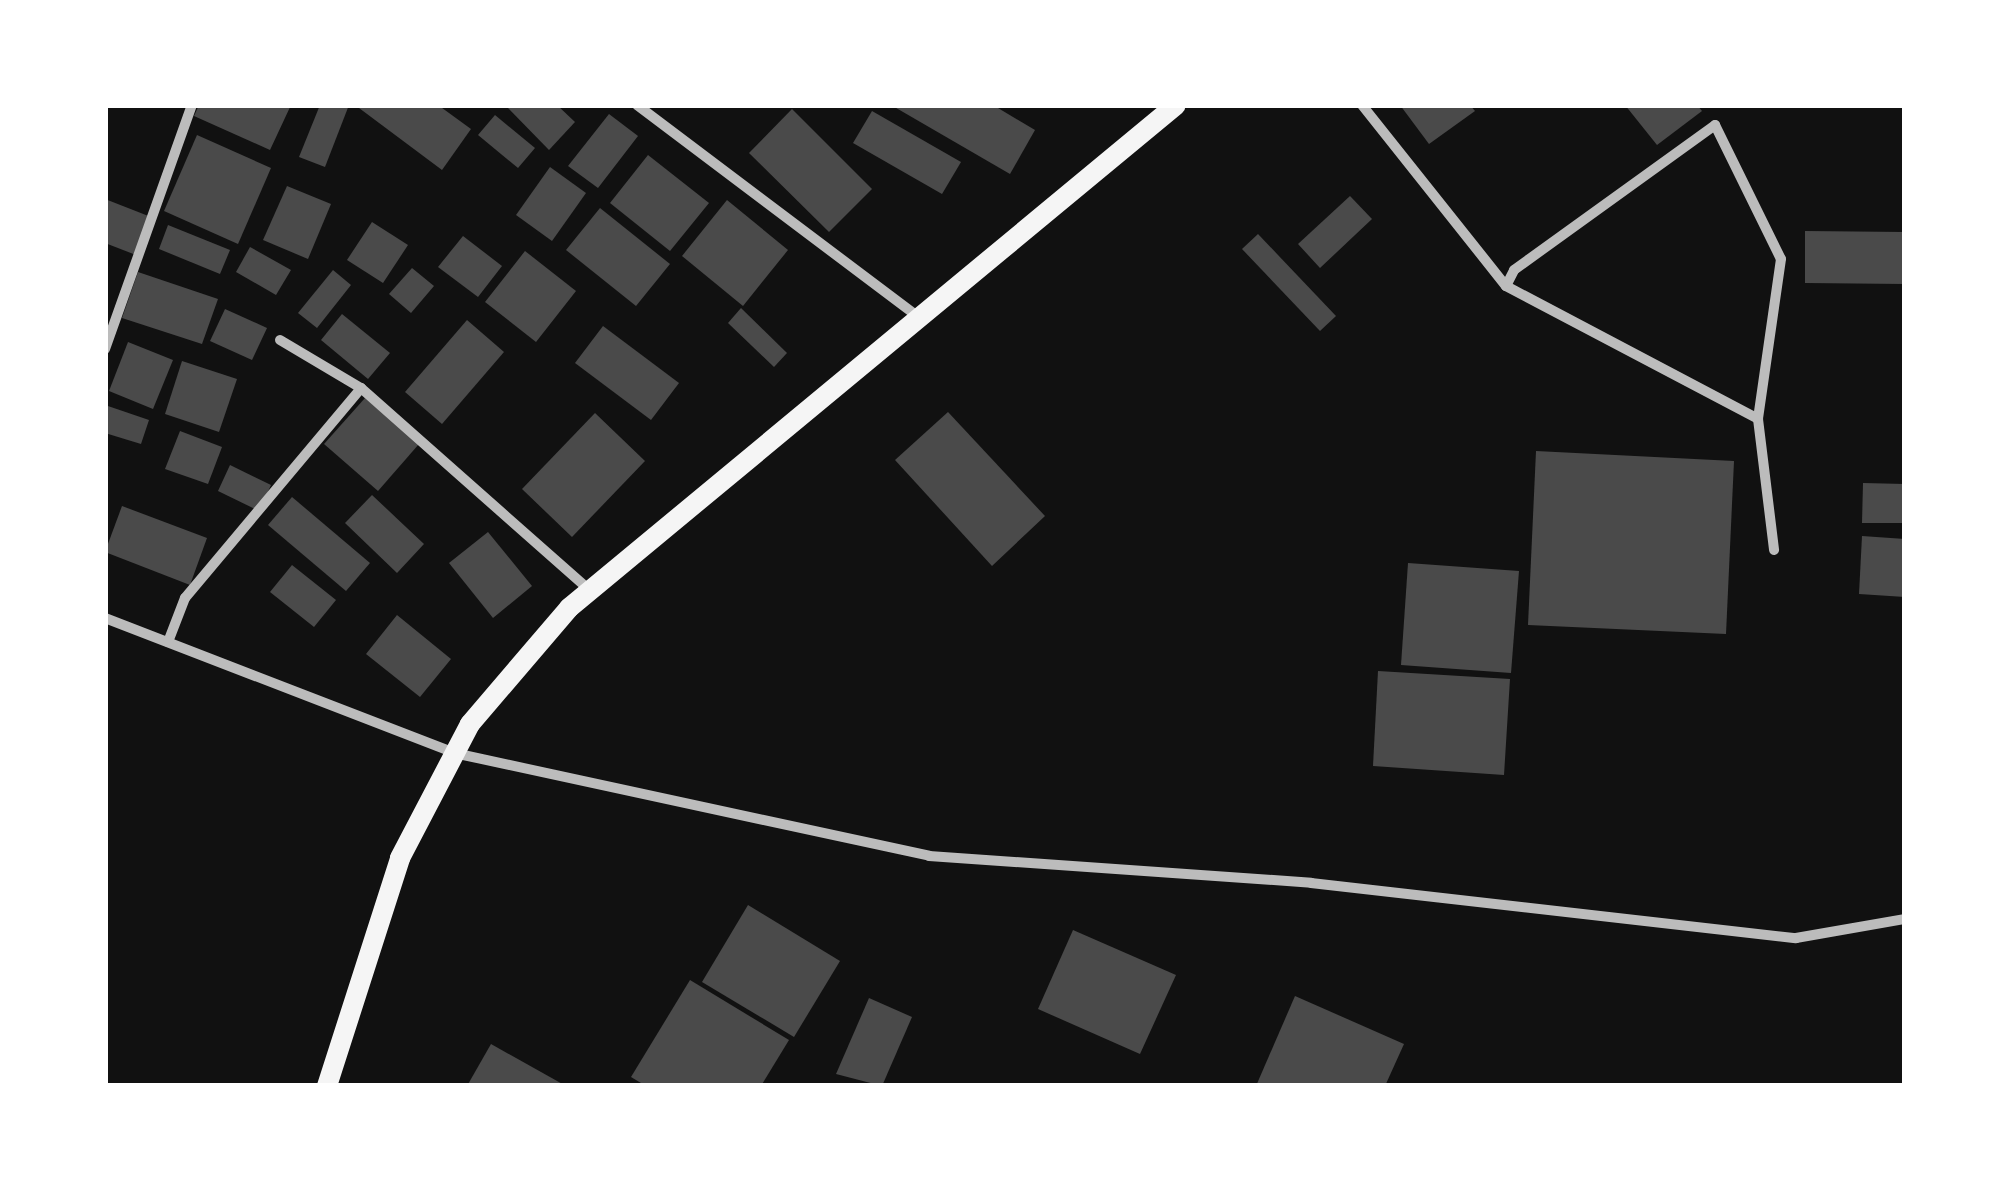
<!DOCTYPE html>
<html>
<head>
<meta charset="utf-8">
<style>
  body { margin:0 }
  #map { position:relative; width:2010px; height:1191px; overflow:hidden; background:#111; font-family:Arial,sans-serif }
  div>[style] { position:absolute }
  .building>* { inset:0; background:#4a4a4a }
  .minor>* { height:10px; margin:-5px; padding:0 5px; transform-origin:5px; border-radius:5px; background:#bcbcbc }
  .secondary>* { height:20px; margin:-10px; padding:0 10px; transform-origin:10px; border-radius:10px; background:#f5f5f5 }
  span { translate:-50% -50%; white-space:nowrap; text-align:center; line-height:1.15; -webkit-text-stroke:8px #fff; paint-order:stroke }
  .frame { position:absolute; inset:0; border:108px solid #fff; pointer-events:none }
</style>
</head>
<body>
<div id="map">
  <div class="building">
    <div style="clip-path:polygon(199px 105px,291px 105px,270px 150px,194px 116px)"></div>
    <div style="clip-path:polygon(320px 105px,349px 105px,325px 167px,299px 157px)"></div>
    <div style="clip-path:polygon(355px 105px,438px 105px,471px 129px,442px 170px)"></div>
    <div style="clip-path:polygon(505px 105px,557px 105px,575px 122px,549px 150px)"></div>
    <div style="clip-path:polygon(891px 105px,993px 105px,1035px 130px,1010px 174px)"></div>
    <div style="clip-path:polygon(1400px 105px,1470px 105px,1475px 111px,1429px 144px)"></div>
    <div style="clip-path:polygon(1625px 105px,1697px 105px,1702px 111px,1657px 145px)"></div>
    <div style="clip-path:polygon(792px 109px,872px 189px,829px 232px,749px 153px)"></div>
    <div style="clip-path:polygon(872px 111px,961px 162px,942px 194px,853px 143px)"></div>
    <div style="clip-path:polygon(609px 114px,638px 136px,598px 188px,568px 166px)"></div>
    <div style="clip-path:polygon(495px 115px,535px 148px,518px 168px,478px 135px)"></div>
    <div style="clip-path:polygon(197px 135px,271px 168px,238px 244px,164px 211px)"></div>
    <div style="clip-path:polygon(648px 155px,709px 203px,670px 251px,610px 203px)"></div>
    <div style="clip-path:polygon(550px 167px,586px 193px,552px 241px,516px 215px)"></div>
    <div style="clip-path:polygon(287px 186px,331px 204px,308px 259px,263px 240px)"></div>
    <div style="clip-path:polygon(1350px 196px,1372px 219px,1320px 268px,1298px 244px)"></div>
    <div style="clip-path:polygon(105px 199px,151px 217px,136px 255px,105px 243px)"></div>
    <div style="clip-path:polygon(727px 200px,788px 250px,743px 306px,682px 256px)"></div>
    <div style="clip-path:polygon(600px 208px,670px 264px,636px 306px,566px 250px)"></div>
    <div style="clip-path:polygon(372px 222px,408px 245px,383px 283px,347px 260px)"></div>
    <div style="clip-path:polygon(168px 225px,230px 250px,220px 274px,159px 249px)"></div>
    <div style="clip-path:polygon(1805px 231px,1905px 232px,1905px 284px,1805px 283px)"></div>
    <div style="clip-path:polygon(1258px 234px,1336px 316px,1320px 331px,1242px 249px)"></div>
    <div style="clip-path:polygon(463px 236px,502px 266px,478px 297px,438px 267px)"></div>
    <div style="clip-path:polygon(250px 247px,291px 270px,276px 295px,236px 272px)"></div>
    <div style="clip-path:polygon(525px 251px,576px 291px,536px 342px,485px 302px)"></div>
    <div style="clip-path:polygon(412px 268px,434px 286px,411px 313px,389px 294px)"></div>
    <div style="clip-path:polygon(333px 270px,351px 285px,317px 328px,298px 313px)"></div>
    <div style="clip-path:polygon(138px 272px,218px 299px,202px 344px,122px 318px)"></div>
    <div style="clip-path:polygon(741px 308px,787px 353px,774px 367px,728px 323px)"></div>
    <div style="clip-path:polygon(225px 309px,267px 328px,252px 360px,210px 341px)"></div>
    <div style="clip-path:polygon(342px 314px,390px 353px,368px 379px,321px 340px)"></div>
    <div style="clip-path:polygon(467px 320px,504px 352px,442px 424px,405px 392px)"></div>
    <div style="clip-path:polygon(603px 326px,679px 383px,651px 420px,575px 363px)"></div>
    <div style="clip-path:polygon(128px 342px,173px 360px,153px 409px,109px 391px)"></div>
    <div style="clip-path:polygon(182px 361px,237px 379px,219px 432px,165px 414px)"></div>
    <div style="clip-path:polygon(365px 398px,419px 444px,378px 491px,324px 444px)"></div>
    <div style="clip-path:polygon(105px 405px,149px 420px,141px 444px,105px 433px)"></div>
    <div style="clip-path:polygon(948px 412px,1045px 516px,992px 566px,895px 460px)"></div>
    <div style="clip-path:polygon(595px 413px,645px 461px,572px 537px,522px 489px)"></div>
    <div style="clip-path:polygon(180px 431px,222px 447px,208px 484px,165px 469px)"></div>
    <div style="clip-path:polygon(1536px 451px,1734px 461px,1726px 634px,1528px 625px)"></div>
    <div style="clip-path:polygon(230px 465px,271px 485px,259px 511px,218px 491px)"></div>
    <div style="clip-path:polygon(1863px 483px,1905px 484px,1905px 523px,1862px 523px)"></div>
    <div style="clip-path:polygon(372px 495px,424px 544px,397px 573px,345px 523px)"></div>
    <div style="clip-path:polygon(292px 497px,370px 563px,346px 591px,268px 525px)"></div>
    <div style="clip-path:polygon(122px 506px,207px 538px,190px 585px,105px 552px)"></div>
    <div style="clip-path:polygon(488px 532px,532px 586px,493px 618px,449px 563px)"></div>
    <div style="clip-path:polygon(1862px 536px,1905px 539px,1905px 597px,1859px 594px)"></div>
    <div style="clip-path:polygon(1408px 563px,1519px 571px,1511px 673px,1401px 665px)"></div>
    <div style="clip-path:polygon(292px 565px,336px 600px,314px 627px,270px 592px)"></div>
    <div style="clip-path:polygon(397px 615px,451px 659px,420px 697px,366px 654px)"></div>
    <div style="clip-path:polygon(1378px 671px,1510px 679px,1504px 775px,1373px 766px)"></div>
    <div style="clip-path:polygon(748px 905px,840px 961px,794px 1037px,702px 982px)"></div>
    <div style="clip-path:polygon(1073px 930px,1176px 975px,1140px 1054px,1038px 1009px)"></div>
    <div style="clip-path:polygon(690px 980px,789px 1040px,761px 1086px,646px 1086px,631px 1077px)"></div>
    <div style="clip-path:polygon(1295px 996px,1404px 1044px,1385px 1086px,1256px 1086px)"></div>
    <div style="clip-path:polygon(869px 998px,912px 1017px,882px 1086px,836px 1074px)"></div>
    <div style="clip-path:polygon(491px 1044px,566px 1086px,467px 1086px)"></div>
  </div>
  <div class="minor">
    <div style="left:637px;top:105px;width:352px;rotate:37deg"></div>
    <div style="left:1362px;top:105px;width:231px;rotate:51.5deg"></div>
    <div style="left:1506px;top:286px;width:285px;rotate:27.8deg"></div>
    <div style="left:1758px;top:419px;width:132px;rotate:83deg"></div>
    <div style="left:1506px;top:286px;width:18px;rotate:-63deg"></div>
    <div style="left:1514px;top:270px;width:248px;rotate:-35.8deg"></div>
    <div style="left:1715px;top:125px;width:149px;rotate:63.8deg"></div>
    <div style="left:1781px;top:259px;width:162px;rotate:98.2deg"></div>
    <div style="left:280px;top:340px;width:94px;rotate:30.7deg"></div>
    <div style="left:105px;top:349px;width:259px;rotate:-70.4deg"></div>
    <div style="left:105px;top:618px;width:374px;rotate:21.1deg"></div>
    <div style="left:454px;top:753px;width:486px;rotate:12.2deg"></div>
    <div style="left:929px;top:856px;width:383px;rotate:4deg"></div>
    <div style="left:1311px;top:883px;width:488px;rotate:6.5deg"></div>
    <div style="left:1796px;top:938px;width:111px;rotate:-9.9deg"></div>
    <div style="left:168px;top:642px;width:47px;rotate:-68.9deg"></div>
    <div style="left:185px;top:598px;width:274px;rotate:-50deg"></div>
    <div style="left:361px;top:388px;width:305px;rotate:41.5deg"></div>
  </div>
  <div class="secondary">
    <div style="left:327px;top:1086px;width:239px;rotate:-72.2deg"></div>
    <div style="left:400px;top:858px;width:151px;rotate:-62.4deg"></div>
    <div style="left:470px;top:724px;width:153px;rotate:-49.5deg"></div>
    <div style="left:569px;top:608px;width:788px;rotate:-39.65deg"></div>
  </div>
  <div class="frame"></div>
</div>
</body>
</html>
